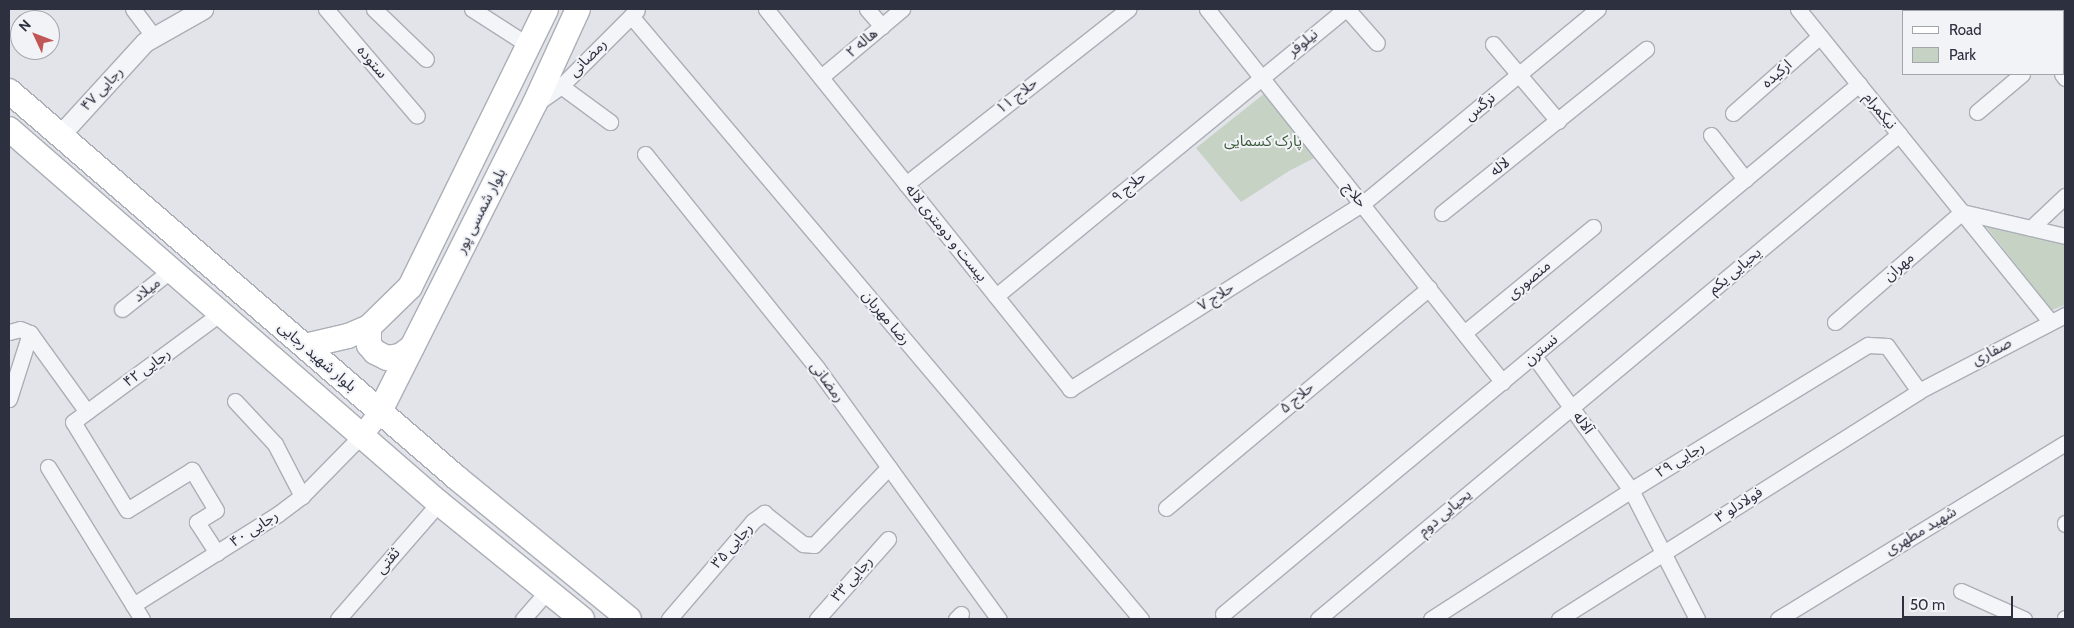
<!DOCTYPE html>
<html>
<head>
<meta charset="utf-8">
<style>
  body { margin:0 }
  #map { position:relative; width:2074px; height:628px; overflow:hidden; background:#e2e4e9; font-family:Cabin,"Noto Sans Arabic",sans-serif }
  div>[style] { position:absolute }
  .green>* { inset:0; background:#c5d2c4 }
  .roads { filter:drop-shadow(1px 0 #abaeb6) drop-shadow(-1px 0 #abaeb6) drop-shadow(0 1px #abaeb6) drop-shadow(0 -1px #abaeb6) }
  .minor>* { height:15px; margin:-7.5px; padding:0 7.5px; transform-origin:7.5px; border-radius:7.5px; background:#f4f5f8 }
  .tertiary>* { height:19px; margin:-9.5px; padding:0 9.5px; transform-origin:9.5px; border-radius:9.5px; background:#f4f5f8 }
  .secondary>* { height:21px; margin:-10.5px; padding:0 10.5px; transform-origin:10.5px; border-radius:10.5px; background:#fff }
  .primary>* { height:24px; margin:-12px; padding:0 12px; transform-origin:12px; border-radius:12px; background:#fff }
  span { translate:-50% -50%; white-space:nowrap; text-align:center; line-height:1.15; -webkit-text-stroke:4px #f2f3f7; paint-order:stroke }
  .street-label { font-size:15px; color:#2c303f }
  .park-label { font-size:15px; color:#3b593b }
  .frame { position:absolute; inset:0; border:10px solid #2c303f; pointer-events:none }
  .legend { position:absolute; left:1902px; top:10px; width:162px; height:65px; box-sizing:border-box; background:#f2f3f7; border:1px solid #a3a5ad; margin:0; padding:6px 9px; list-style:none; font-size:15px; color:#2c303f }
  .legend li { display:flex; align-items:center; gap:10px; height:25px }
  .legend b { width:25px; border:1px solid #a3a5ad }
  .north { position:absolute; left:10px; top:10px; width:50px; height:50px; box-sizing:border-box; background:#f2f3f7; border:1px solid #a3a5ad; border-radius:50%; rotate:313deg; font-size:14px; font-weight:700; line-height:20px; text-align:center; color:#2c303f }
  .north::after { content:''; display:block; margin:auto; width:18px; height:22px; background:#c05655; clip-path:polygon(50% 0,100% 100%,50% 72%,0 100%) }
  .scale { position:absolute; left:1902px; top:596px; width:111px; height:22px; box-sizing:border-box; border:2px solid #2c303f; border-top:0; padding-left:6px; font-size:15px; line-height:18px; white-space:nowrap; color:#2c303f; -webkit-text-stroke:4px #f2f3f7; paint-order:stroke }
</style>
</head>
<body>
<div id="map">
  <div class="green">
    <div style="clip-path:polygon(1270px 89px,1322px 154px,1289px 171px,1241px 202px,1196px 148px)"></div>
    <div style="clip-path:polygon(1984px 224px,2065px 245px,2065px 305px,2052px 310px)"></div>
  </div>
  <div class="roads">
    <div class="minor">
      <div style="left:133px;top:9px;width:35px;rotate:53deg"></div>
      <div style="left:326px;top:9px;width:140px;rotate:49.6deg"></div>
      <div style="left:374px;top:9px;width:72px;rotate:43.9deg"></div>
      <div style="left:472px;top:9px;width:67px;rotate:32.7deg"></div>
      <div style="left:766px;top:9px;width:487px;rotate:51.3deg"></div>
      <div style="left:1070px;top:389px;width:346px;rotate:-32.4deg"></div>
      <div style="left:1362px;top:204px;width:306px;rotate:-39.6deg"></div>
      <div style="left:867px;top:9px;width:23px;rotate:49deg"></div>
      <div style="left:1207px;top:9px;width:476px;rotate:51.6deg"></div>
      <div style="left:1347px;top:9px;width:45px;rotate:48.6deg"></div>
      <div style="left:1798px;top:9px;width:401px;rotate:51.1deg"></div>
      <div style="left:2001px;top:9px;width:4px;rotate:34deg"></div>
      <div style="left:631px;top:16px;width:790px;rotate:49.78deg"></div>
      <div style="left:2063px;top:37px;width:3px;rotate:-45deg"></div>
      <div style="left:1493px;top:44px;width:101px;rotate:49.8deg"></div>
      <div style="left:2062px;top:74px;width:5px;rotate:53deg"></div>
      <div style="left:821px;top:77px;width:106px;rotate:-40deg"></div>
      <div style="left:561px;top:86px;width:61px;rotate:36.3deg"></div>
      <div style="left:537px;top:103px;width:29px;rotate:-35deg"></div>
      <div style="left:561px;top:86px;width:107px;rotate:-45deg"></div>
      <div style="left:1977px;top:112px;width:59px;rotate:-40.2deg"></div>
      <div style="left:1733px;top:113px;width:116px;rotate:-41.5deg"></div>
      <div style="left:1711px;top:135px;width:56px;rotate:52.3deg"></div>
      <div style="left:645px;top:154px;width:275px;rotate:51.2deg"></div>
      <div style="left:817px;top:368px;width:310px;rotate:54.1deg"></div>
      <div style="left:906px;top:184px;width:283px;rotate:-38.2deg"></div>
      <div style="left:1442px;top:213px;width:262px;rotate:-38.8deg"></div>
      <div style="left:2031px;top:228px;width:47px;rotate:-43.3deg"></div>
      <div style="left:996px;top:296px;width:452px;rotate:-39.4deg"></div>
      <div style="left:122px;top:309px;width:63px;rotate:-38.5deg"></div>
      <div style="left:1835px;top:322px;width:168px;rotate:-40.9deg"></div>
      <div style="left:1962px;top:212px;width:106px;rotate:13.1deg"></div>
      <div style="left:9px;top:332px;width:11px;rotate:-15deg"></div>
      <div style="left:20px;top:329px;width:11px;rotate:22deg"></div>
      <div style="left:30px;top:333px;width:97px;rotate:54.2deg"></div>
      <div style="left:1464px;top:333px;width:167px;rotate:-39.4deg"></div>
      <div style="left:1534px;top:356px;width:165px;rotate:54.1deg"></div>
      <div style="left:1631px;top:490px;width:145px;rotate:62.9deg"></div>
      <div style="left:9px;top:399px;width:69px;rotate:-72.3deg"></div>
      <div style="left:235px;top:401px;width:59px;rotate:47.1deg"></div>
      <div style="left:275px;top:444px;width:59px;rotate:62.6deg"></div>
      <div style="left:48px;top:467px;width:179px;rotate:58.3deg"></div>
      <div style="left:1166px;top:508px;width:343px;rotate:-39.9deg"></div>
      <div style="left:2065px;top:524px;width:1px;rotate:-90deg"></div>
      <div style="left:217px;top:553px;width:37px;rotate:-123deg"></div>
      <div style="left:197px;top:522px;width:22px;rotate:-32deg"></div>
      <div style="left:216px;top:510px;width:47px;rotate:-121deg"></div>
      <div style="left:192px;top:470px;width:76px;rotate:148.4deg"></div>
      <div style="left:127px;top:510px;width:103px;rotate:-121.5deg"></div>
      <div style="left:73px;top:422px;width:184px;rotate:-36.4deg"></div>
      <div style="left:1961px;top:591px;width:69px;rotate:24deg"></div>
      <div style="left:133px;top:605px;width:171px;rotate:-32.1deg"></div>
      <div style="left:278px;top:514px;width:30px;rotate:-37deg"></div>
      <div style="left:302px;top:496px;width:84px;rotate:-45.5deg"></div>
      <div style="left:1223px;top:614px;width:828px;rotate:-39.81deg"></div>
      <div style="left:338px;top:619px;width:154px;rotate:-49deg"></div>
      <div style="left:523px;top:619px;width:37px;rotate:-49deg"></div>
      <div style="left:669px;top:619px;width:129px;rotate:-49.4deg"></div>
      <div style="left:753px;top:521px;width:14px;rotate:-36deg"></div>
      <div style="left:764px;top:513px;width:50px;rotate:38.5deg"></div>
      <div style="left:803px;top:544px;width:11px;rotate:5deg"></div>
      <div style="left:814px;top:545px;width:108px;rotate:-46.1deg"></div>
      <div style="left:817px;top:619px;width:107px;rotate:-48.4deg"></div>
      <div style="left:956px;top:619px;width:7px;rotate:-45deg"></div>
      <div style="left:1318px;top:619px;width:757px;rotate:-39.85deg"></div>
      <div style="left:1431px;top:619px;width:238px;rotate:-32.8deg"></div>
      <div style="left:1631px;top:490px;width:278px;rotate:-31.5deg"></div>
      <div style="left:1868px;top:345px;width:19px;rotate:3deg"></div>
      <div style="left:1887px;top:346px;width:55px;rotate:54.6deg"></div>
      <div style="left:1559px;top:619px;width:426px;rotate:-32.3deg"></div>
      <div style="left:1919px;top:391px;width:165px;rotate:-27.5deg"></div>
      <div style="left:1778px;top:619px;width:337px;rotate:-31.5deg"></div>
      <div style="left:2065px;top:619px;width:1px;rotate:-90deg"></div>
    </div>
    <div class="tertiary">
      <div style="left:60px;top:135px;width:126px;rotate:-47.6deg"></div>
      <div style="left:145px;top:42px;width:67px;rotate:-29.6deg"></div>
    </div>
    <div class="secondary">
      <div style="left:361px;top:436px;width:31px;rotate:-53deg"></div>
    </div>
    <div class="primary">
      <div style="left:9px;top:91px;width:592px;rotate:40.82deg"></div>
      <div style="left:457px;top:478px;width:222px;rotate:39.3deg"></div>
      <div style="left:9px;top:129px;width:570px;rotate:41.02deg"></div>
      <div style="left:439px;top:503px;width:184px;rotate:39deg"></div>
      <div style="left:369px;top:327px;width:18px;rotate:90deg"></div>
      <div style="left:369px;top:345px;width:9px;rotate:49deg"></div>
      <div style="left:375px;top:352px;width:13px;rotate:27deg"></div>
      <div style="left:387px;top:358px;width:13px;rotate:-9deg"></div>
      <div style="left:400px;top:356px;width:15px;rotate:-37deg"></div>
      <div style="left:305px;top:346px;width:44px;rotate:-13.1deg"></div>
      <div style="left:348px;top:336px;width:23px;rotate:-23deg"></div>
      <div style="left:369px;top:327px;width:57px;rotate:-44.3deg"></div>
      <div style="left:410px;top:287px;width:309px;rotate:-63.9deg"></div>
      <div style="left:380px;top:411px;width:345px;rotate:-63.3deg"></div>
      <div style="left:535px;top:103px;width:103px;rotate:-65.4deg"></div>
    </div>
  </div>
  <div class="street-label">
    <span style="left:862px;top:43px;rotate:-40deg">هاله ۲</span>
    <span style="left:1303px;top:43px;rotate:-39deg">نیلوفر</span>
    <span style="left:588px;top:58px;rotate:-45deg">رمضانی</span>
    <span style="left:372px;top:62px;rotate:50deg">ستوده</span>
    <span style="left:1777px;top:74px;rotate:-41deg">ارکیده</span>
    <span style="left:102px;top:89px;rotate:-47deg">رجایی ۴۷</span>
    <span style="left:1017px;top:96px;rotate:-38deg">حلاج ۱۱</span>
    <span style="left:1480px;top:107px;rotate:-40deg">نرگس</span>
    <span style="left:1880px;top:111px;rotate:51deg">نیکمرام</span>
    <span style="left:1500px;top:167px;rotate:-39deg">لاله</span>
    <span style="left:1129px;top:187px;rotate:-40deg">حلاج ۹</span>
    <span style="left:1355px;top:195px;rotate:52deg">حلاج</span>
    <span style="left:481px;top:211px;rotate:-63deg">بلوار شمسی پور</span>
    <span style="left:946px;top:233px;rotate:51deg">بیست و دومتری لاله</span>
    <span style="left:1899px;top:267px;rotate:-41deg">مهران</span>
    <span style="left:1735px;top:271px;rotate:-40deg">یحیایی یکم</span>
    <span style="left:1529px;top:280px;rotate:-40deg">منصوری</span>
    <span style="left:147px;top:290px;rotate:-38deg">میلاد</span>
    <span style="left:1216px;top:297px;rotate:-32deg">حلاج ۷</span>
    <span style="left:886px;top:318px;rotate:50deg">رضا مهربان</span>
    <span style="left:1541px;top:350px;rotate:-40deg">نسترن</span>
    <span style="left:1992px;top:352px;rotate:-28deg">صفاری</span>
    <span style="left:317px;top:357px;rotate:41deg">بلوار شهید رجایی</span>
    <span style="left:147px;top:368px;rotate:-36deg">رجایی ۴۲</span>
    <span style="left:827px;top:382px;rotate:53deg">رمضانی</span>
    <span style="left:1297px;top:398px;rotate:-40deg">حلاج ۵</span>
    <span style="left:1583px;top:423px;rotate:54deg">آلاله</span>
    <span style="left:1680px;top:460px;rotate:-32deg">رجایی ۲۹</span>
    <span style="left:1739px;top:505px;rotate:-32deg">فولادلو ۳</span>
    <span style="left:1445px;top:513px;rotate:-40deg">یحیایی دوم</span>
    <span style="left:254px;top:529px;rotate:-33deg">رجایی ۴۰</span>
    <span style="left:1921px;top:531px;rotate:-31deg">شهید مطهری</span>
    <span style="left:732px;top:546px;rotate:-49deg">رجایی ۳۵</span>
    <span style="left:388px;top:561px;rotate:-49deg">ثقتی</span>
    <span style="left:852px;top:579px;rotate:-49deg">رجایی ۳۳</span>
  </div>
  <div class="park-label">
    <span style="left:1263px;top:142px">پارک کسمایی</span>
  </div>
  <div class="frame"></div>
  <ul class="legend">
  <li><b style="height:6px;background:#fff"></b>Road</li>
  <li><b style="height:14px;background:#c5d2c4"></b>Park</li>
  </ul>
  <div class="north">N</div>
  <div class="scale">50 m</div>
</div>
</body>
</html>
